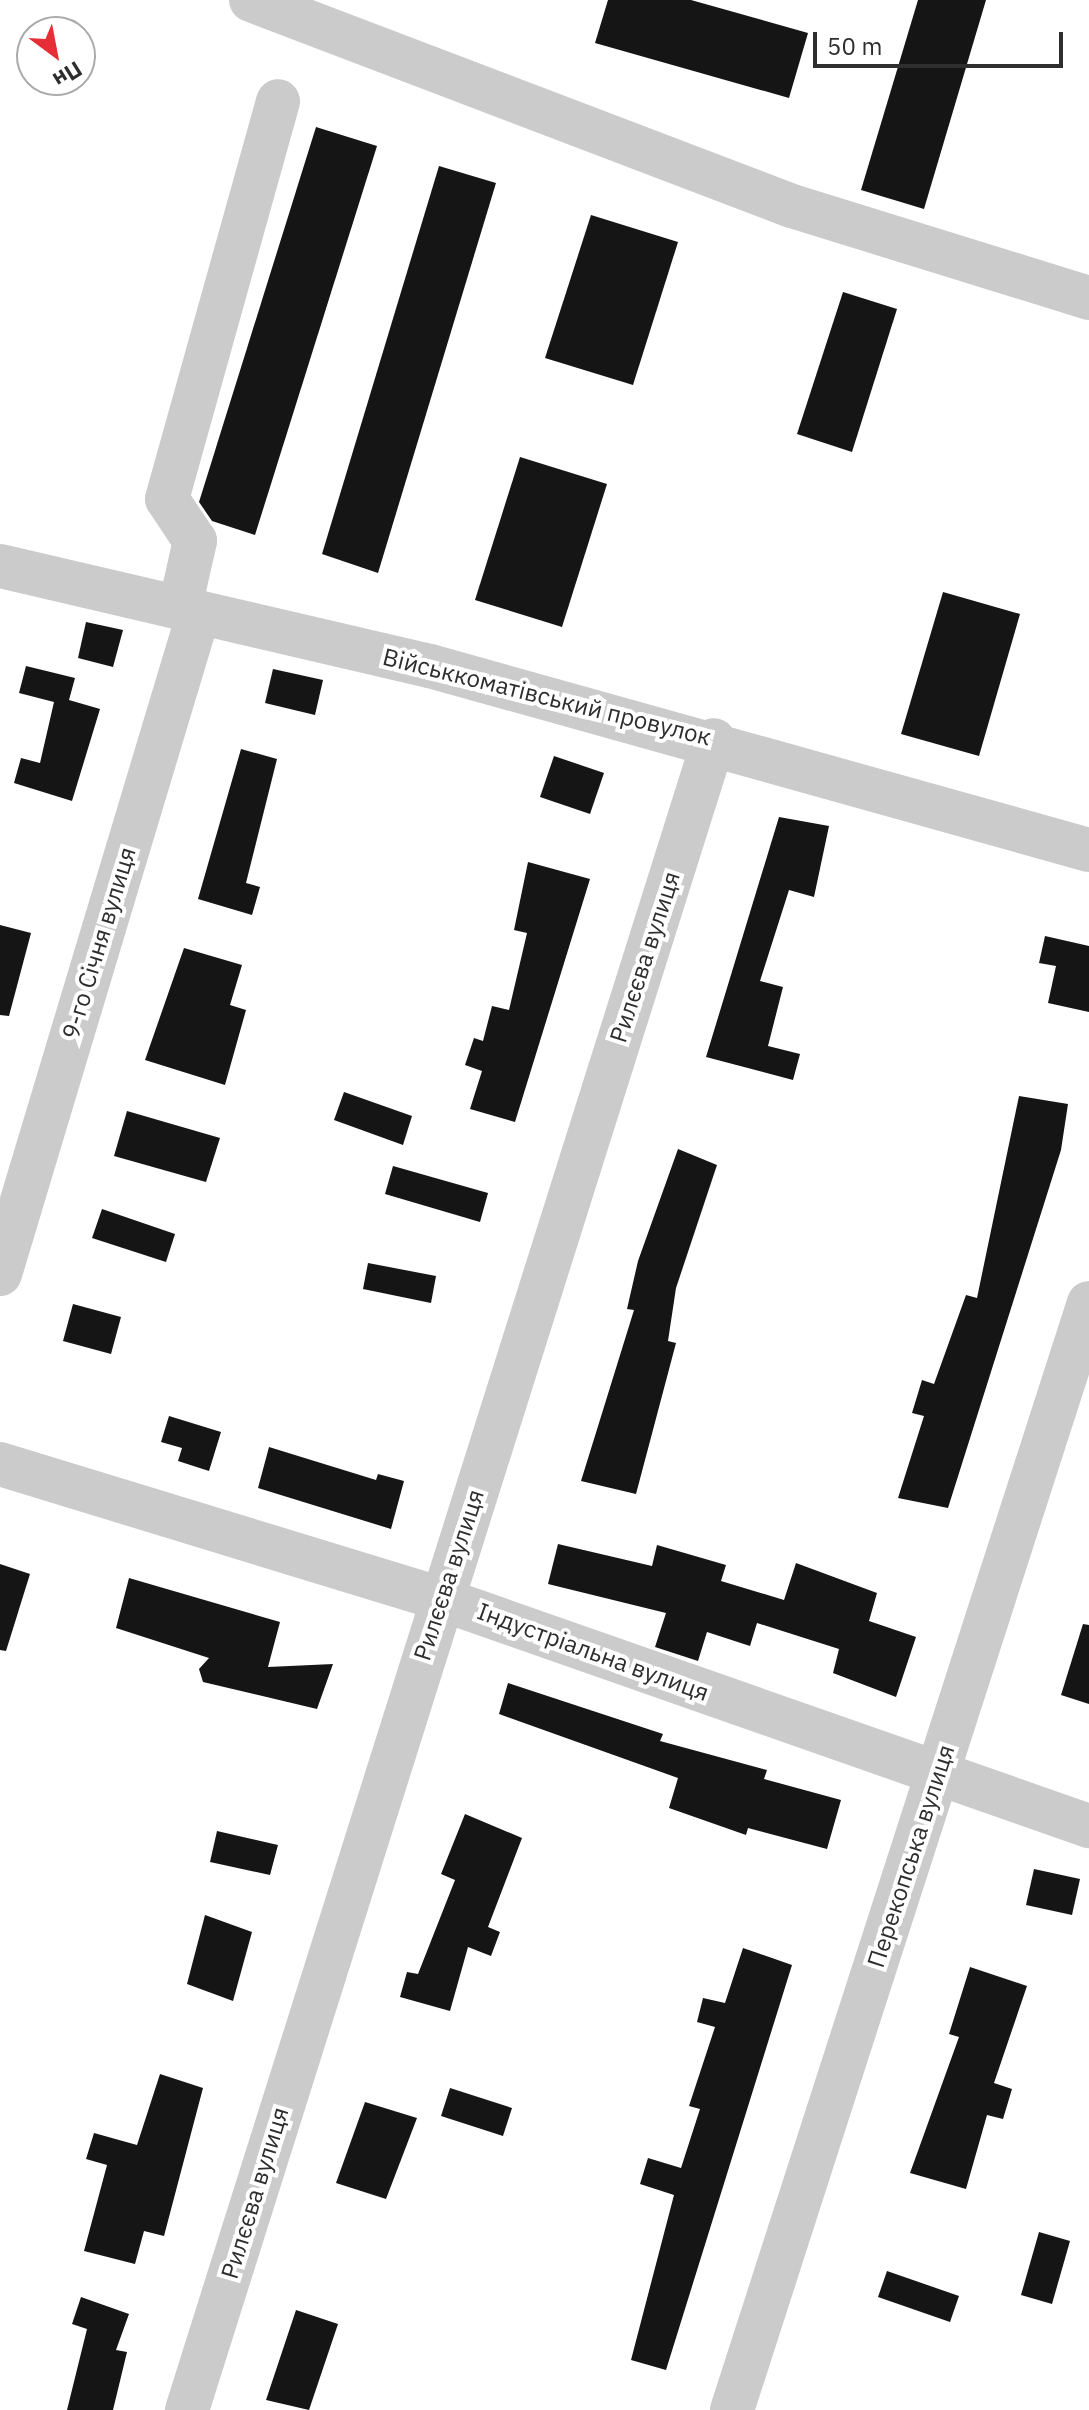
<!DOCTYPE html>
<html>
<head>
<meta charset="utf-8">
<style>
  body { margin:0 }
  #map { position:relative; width:1089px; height:2410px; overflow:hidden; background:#fff; font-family:"IBM Plex Sans",sans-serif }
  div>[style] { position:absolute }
  .building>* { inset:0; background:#151515 }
  .minor>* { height:44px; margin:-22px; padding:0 22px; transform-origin:22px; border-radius:22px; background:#cbcbcb }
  span { translate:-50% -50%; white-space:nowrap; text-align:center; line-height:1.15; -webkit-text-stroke:8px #fff; paint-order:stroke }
  .street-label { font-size:24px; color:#2e2e2e }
  .north { position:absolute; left:16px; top:16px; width:80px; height:80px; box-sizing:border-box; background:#fff; border:2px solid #ababab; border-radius:50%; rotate:148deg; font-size:22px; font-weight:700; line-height:32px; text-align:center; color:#2e2e2e }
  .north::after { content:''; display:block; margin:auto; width:28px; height:36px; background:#e72d35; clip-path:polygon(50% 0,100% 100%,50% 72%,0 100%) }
  .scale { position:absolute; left:813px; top:32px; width:250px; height:36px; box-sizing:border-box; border:4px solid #2e2e2e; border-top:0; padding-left:10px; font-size:24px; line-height:28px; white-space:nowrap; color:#2e2e2e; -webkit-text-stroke:6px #fff; paint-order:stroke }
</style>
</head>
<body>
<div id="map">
  <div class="building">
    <div style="clip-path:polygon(608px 0,691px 0,808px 33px,789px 98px,595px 43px)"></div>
    <div style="clip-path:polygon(918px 0,986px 0,924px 209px,861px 190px)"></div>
    <div style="clip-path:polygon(316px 127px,377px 146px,255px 535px,212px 521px,199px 502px)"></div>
    <div style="clip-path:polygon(439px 166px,496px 183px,378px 573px,322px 554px)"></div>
    <div style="clip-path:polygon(591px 215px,678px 242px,633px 385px,545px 358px)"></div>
    <div style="clip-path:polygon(843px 292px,897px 309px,852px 452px,797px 434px)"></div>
    <div style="clip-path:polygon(520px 457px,607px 484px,562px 627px,475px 600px)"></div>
    <div style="clip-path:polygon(943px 592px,1020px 614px,979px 756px,901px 734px)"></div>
    <div style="clip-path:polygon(86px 622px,123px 630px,113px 667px,78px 658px)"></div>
    <div style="clip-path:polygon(26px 666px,75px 678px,69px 700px,100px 709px,72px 801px,14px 783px,21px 758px,40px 763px,54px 702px,19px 693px)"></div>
    <div style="clip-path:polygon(273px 669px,323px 680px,315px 715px,265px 703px)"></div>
    <div style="clip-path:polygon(241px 749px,277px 759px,246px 883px,260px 887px,252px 915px,198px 899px)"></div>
    <div style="clip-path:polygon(554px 756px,604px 773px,590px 814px,540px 797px)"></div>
    <div style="clip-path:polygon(779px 817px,829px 826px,814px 897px,789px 890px,760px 981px,783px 987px,768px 1046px,800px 1054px,793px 1080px,706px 1057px)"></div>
    <div style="clip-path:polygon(528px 862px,590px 879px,515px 1122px,470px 1109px,482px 1071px,465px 1065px,474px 1038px,483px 1041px,492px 1006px,509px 1010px,527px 933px,514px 930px)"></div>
    <div style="clip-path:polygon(0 925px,31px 933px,9px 1016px,0 1015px)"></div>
    <div style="clip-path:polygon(1045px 936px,1089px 946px,1089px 1012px,1048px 1003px,1056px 966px,1039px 963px)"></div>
    <div style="clip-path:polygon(184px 948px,242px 965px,230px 1005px,246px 1010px,225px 1085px,145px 1060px)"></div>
    <div style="clip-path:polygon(344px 1092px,412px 1116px,403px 1145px,334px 1120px)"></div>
    <div style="clip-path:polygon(1019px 1096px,1068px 1104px,1061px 1150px,948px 1508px,898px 1498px,924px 1416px,912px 1413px,922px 1380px,934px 1384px,966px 1295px,977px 1298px)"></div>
    <div style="clip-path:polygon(127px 1111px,220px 1138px,206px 1182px,114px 1156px)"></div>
    <div style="clip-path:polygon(678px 1149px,717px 1165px,676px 1288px,668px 1341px,676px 1343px,636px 1494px,581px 1481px,634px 1310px,627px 1309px,638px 1261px)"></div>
    <div style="clip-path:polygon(393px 1166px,488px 1193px,480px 1222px,385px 1194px)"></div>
    <div style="clip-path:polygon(102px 1209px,175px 1234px,166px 1262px,92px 1238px)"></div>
    <div style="clip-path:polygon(368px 1263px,436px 1276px,431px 1303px,363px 1289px)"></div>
    <div style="clip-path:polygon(73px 1304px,121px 1317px,111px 1354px,63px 1341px)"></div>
    <div style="clip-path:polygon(169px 1416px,221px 1432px,209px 1471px,178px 1461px,182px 1448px,161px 1442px)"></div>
    <div style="clip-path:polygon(269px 1447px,376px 1480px,378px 1474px,404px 1481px,391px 1529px,258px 1488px)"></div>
    <div style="clip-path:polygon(558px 1544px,652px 1566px,657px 1545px,726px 1565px,721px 1581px,784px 1600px,796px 1563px,877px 1593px,869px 1621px,916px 1637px,896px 1697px,833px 1673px,839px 1649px,757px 1623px,750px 1646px,707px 1632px,698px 1661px,655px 1647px,666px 1613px,548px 1584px)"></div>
    <div style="clip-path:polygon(0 1564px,30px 1574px,6px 1651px,0 1650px)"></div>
    <div style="clip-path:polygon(129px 1578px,280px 1622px,268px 1667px,333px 1664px,317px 1709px,203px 1682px,199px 1669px,209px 1658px,116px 1628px)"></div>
    <div style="clip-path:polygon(1083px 1624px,1089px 1625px,1089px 1704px,1061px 1695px)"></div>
    <div style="clip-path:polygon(508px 1683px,663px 1734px,660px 1741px,767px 1770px,764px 1779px,841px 1800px,827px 1849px,748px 1828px,746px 1835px,669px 1808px,678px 1778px,499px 1714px)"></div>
    <div style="clip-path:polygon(465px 1814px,522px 1838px,488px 1927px,500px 1932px,491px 1956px,468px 1947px,450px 2011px,400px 1997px,407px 1972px,418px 1974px,455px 1880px,441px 1874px)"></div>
    <div style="clip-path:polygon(217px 1831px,278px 1845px,270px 1875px,210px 1862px)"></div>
    <div style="clip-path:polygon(1034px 1869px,1080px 1879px,1072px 1915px,1026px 1905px)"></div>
    <div style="clip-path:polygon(205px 1915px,252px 1932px,233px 2001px,187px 1984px)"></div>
    <div style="clip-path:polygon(743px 1948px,792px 1965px,666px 2370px,631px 2360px,674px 2195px,640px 2184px,648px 2158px,681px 2168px,700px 2109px,689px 2106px,715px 2027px,697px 2022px,703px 1998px,725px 2003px)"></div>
    <div style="clip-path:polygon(970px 1967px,1027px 1986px,994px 2083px,1012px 2089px,1003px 2119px,987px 2115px,966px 2189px,910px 2173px,959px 2037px,949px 2034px)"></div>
    <div style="clip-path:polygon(160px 2074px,203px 2088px,164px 2236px,144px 2231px,135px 2264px,84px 2251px,107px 2165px,86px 2159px,94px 2133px,137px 2145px)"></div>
    <div style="clip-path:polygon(450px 2088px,512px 2108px,503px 2136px,441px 2116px)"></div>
    <div style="clip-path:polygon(365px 2102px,417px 2118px,386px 2199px,336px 2183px)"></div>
    <div style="clip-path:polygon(1039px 2232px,1070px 2241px,1052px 2304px,1021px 2295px)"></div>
    <div style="clip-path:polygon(887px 2271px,959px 2296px,950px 2322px,878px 2297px)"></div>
    <div style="clip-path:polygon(81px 2297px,129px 2314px,116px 2350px,127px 2352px,113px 2410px,67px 2410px,87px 2329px,72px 2324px)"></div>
    <div style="clip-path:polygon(296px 2310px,338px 2324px,309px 2410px,266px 2400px)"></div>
  </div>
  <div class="minor">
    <div style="left:251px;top:0;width:579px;rotate:20.85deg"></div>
    <div style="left:792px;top:206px;width:311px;rotate:17.2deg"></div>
    <div style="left:0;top:566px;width:441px;rotate:13.1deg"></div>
    <div style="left:430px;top:666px;width:684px;rotate:15.6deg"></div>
    <div style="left:180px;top:607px;width:68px;rotate:-77.2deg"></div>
    <div style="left:195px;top:541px;width:50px;rotate:-123.7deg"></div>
    <div style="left:167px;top:499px;width:413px;rotate:-74.4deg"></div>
    <div style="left:0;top:1274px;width:691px;rotate:-73.27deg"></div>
    <div style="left:0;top:1464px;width:461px;rotate:17deg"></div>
    <div style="left:441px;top:1599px;width:687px;rotate:19.31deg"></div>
    <div style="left:187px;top:2410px;width:1751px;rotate:-72.49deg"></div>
    <div style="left:732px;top:2410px;width:1163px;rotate:-72.13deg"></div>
  </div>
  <div class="street-label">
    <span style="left:547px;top:697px;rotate:14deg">Військкоматівський провулок</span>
    <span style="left:99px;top:943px;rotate:-73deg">9-го Січня вулиця</span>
    <span style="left:645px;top:957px;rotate:-72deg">Рилєєва вулиця</span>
    <span style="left:449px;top:1575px;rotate:-72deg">Рилєєва вулиця</span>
    <span style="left:593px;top:1652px;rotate:20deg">Індустріальна вулиця</span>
    <span style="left:911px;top:1856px;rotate:-72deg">Перекопська вулиця</span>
    <span style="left:255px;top:2193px;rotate:-73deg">Рилєєва вулиця</span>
  </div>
  <div class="north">Пн</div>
  <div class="scale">50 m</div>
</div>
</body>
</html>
